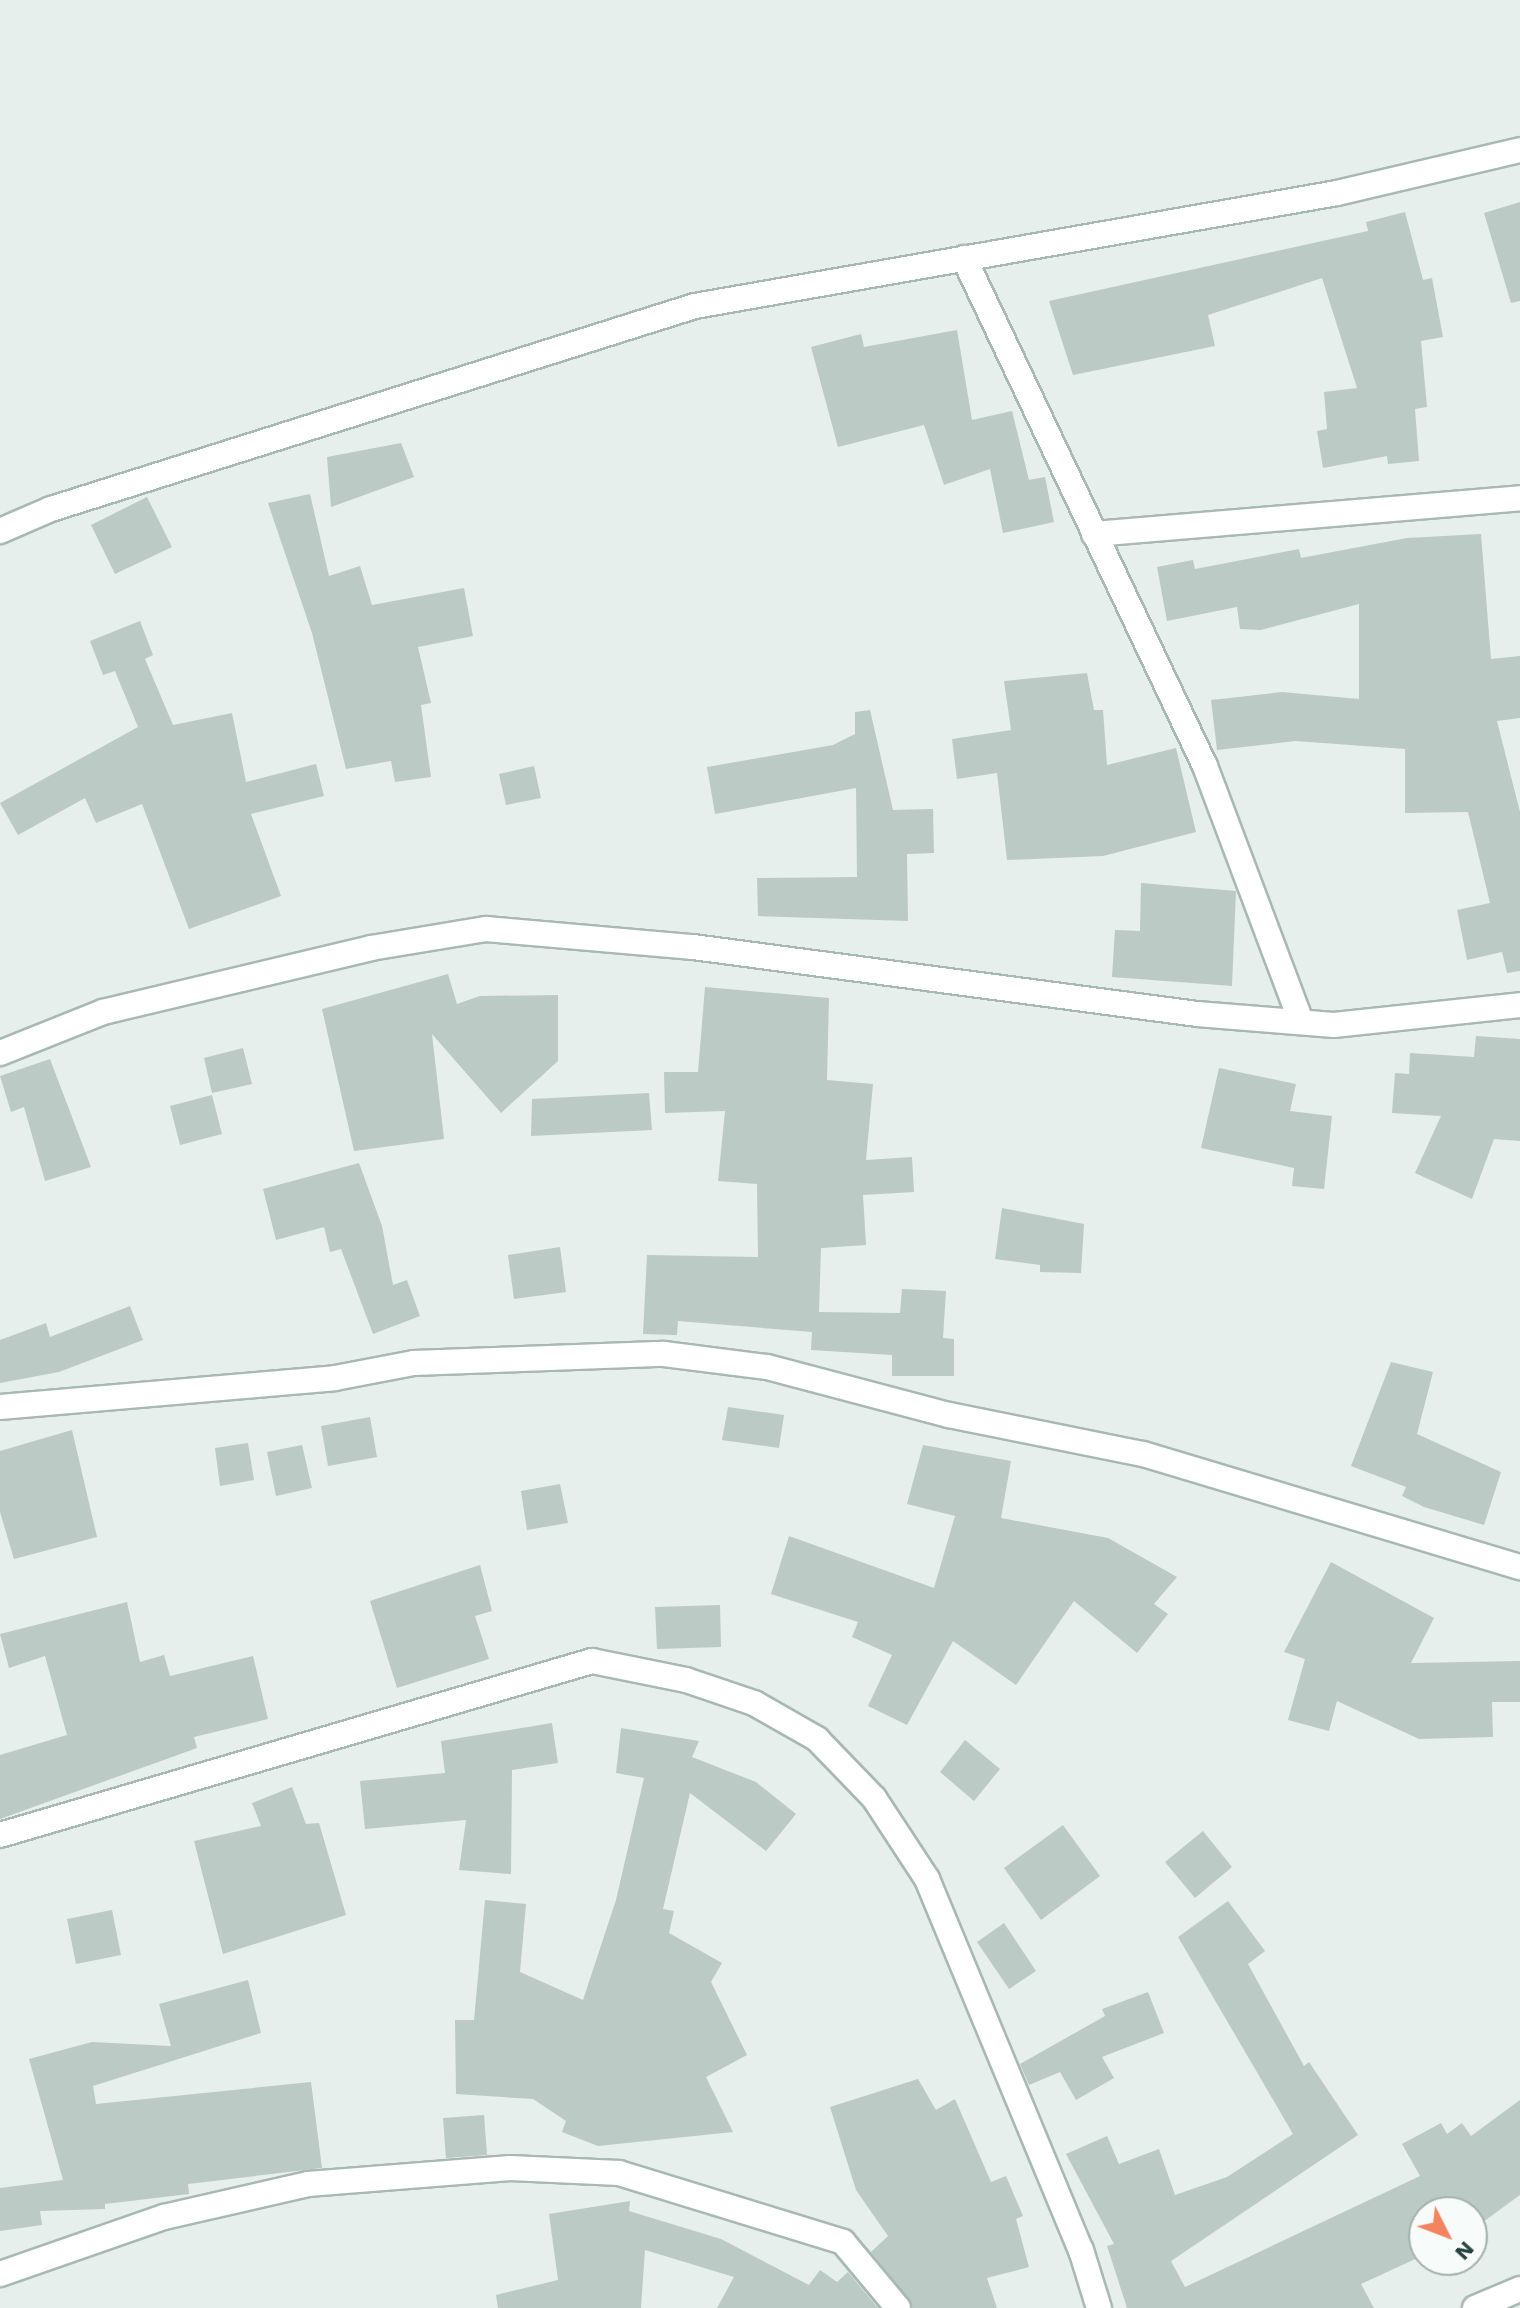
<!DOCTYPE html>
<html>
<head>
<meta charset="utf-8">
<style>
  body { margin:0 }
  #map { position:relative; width:1520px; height:2308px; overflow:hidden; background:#e6efeb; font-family:"Work Sans",sans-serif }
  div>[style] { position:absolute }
  .building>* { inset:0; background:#bbcac4 }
  .roads { filter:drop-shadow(2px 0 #a8b8b2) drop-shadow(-2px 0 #a8b8b2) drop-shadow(0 2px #a8b8b2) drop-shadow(0 -2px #a8b8b2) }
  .minor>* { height:24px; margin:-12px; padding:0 12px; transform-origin:12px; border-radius:12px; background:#fff }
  span { translate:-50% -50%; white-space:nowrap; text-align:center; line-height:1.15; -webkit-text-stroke:6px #f7fbf9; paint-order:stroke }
  .north { position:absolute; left:1408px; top:2196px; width:80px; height:80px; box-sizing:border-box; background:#f7fbf9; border:2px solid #a3b1ad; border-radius:50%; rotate:132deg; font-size:22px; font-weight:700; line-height:32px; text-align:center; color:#24423a }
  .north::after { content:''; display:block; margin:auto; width:28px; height:36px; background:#f4845f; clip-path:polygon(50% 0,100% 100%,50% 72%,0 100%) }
</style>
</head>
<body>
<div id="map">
  <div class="building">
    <div style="clip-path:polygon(1520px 202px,1520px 301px,1511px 303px,1484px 213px)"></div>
    <div style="clip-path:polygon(1405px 212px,1423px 280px,1432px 278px,1443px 337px,1421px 341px,1427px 407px,1415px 409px,1419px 461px,1388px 464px,1387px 456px,1323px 468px,1317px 431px,1327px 429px,1324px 392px,1357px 388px,1322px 278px,1208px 315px,1215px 346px,1073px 375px,1049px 301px,1368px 231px,1366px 222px)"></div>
    <div style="clip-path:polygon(957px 330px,972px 420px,1012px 411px,1029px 480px,1045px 477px,1054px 522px,1003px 533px,990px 469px,944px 485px,924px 425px,838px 447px,811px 347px,861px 334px,864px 347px)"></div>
    <div style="clip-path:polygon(401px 443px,414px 477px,331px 507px,327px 457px)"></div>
    <div style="clip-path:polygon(310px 494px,329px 576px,360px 566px,372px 605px,464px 588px,473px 636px,418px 647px,431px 703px,421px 705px,431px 777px,395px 782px,391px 761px,346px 769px,312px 633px,268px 503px)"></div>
    <div style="clip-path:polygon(147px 497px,172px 547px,115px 574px,91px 525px)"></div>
    <div style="clip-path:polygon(1481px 534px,1491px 659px,1520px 656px,1520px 718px,1497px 721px,1520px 812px,1520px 971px,1507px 973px,1502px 952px,1467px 960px,1457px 910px,1490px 903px,1468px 812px,1405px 813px,1405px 749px,1295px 741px,1217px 750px,1211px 700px,1282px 692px,1359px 699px,1359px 604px,1261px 630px,1240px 629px,1237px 607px,1167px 621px,1157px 567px,1193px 560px,1195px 569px,1299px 549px,1301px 558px,1407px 538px)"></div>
    <div style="clip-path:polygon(140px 621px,153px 655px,145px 659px,173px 725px,232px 713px,246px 782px,316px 764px,324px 796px,251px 814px,281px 896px,189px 929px,142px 804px,96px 823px,85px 798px,18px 835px,0 803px,138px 727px,115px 671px,103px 675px,90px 641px)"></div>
    <div style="clip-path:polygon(1087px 673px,1094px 710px,1103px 710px,1107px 765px,1176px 748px,1196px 832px,1103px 856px,1007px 860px,997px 773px,957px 779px,952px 739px,1011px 730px,1004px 681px)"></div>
    <div style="clip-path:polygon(870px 710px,893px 810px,933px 809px,934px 853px,907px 854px,908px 921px,758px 916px,757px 878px,857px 877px,856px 788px,715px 814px,707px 767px,833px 745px,855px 734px,855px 712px)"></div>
    <div style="clip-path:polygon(534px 766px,541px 798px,506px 805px,499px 774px)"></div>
    <div style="clip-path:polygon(1141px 883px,1236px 891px,1232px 986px,1112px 977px,1115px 930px,1140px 931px)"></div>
    <div style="clip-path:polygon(448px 974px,457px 1004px,480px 996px,558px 995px,558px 1061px,501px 1113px,432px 1034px,444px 1139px,354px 1151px,322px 1009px)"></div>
    <div style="clip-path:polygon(705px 987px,829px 998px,827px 1080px,873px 1084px,866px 1160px,912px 1157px,914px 1192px,863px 1195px,866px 1245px,821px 1248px,819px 1312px,900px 1313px,902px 1289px,946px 1291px,943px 1338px,954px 1339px,954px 1376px,892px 1376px,892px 1355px,811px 1350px,812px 1332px,678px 1321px,677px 1335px,643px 1334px,647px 1255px,758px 1257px,757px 1184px,718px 1181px,725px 1111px,665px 1113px,664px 1072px,698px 1072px)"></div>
    <div style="clip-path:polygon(1476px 1036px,1520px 1039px,1520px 1141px,1494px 1139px,1472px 1199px,1415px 1173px,1441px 1116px,1392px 1113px,1395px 1073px,1409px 1074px,1410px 1053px,1474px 1057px)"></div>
    <div style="clip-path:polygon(243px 1048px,252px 1084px,212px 1093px,204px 1058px)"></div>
    <div style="clip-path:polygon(50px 1059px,91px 1167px,45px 1181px,24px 1107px,11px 1112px,0 1076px)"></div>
    <div style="clip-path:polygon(1219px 1068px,1296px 1084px,1290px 1111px,1332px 1116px,1324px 1189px,1292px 1186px,1294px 1168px,1201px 1148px)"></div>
    <div style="clip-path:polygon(649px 1093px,652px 1130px,531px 1136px,532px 1099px)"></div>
    <div style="clip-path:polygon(212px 1095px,222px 1134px,180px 1145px,170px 1106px)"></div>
    <div style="clip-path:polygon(359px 1163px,382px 1226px,393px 1285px,407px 1280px,420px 1316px,373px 1334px,341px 1249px,330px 1252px,324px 1227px,276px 1240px,263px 1189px)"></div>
    <div style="clip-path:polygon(1002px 1208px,1084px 1224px,1081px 1273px,1040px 1272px,1040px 1265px,995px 1259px)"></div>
    <div style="clip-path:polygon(560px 1247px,566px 1292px,514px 1299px,508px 1255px)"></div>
    <div style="clip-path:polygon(130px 1306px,143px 1340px,59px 1372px,0 1383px,0 1340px,46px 1323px,50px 1337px)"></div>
    <div style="clip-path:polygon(1391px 1362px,1433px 1372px,1417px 1434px,1501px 1472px,1484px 1525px,1424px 1507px,1402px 1496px,1406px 1487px,1351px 1466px)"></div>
    <div style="clip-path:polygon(728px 1407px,784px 1415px,779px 1448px,722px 1440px)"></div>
    <div style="clip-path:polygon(370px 1417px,377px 1457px,328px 1466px,321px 1426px)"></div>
    <div style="clip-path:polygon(72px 1430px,97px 1537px,14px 1559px,0 1512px,0 1451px)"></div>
    <div style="clip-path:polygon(248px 1443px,254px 1480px,220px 1486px,215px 1448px)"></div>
    <div style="clip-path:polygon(302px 1445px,312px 1488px,276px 1496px,267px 1452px)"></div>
    <div style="clip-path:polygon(923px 1445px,1011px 1461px,1001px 1518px,1108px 1538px,1177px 1577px,1154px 1604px,1168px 1614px,1137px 1653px,1074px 1601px,1016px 1685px,953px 1641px,907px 1725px,868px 1706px,892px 1655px,852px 1637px,858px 1622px,771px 1594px,789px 1536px,934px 1588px,955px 1516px,907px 1504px)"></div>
    <div style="clip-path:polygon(560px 1484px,568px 1523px,527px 1530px,521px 1491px)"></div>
    <div style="clip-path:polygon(1331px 1562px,1434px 1618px,1411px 1663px,1520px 1661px,1520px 1702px,1492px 1702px,1493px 1737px,1419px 1739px,1337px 1701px,1329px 1731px,1288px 1720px,1305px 1659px,1284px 1652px)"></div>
    <div style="clip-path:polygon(480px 1565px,492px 1611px,475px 1616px,489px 1659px,397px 1688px,370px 1601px)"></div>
    <div style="clip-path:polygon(127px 1602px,140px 1662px,164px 1655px,170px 1676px,253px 1656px,268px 1719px,194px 1737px,197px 1748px,0 1819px,0 1755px,67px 1735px,45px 1656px,9px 1668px,0 1634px)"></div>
    <div style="clip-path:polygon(720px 1605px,721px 1647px,657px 1649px,655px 1607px)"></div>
    <div style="clip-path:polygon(552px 1723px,558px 1763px,512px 1770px,511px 1874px,459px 1870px,466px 1820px,365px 1829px,360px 1781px,445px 1773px,441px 1741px)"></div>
    <div style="clip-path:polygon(621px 1728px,699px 1741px,692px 1757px,756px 1782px,796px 1814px,766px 1851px,690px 1793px,663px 1909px,674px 1911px,669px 1933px,722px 1963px,711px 1982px,747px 2055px,706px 2077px,733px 2132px,598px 2146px,562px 2132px,566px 2121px,533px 2099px,456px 2094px,455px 2020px,474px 2020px,485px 1900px,526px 1904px,520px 1972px,583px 2000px,616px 1900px,644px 1778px,616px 1773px)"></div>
    <div style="clip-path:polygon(965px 1740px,1000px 1769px,974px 1801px,940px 1772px)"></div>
    <div style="clip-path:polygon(292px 1787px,306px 1824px,319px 1823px,346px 1915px,223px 1954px,194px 1841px,261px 1826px,252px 1803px)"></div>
    <div style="clip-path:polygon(1063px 1825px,1100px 1876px,1041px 1920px,1004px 1868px)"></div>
    <div style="clip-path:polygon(1203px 1831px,1232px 1867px,1195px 1898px,1165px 1862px)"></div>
    <div style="clip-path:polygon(1228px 1901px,1265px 1951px,1248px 1964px,1304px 2066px,1309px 2062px,1358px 2135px,1171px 2261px,1185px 2287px,1420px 2176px,1402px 2144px,1441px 2123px,1447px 2134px,1462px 2123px,1471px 2136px,1520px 2100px,1520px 2195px,1472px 2230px,1472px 2212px,1424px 2212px,1424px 2255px,1361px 2284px,1374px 2308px,1127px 2308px,1107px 2246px,1114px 2244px,1066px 2154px,1107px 2136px,1119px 2164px,1159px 2149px,1175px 2195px,1227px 2177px,1293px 2134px,1178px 1937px)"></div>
    <div style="clip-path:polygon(112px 1910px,121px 1955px,76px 1964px,67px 1919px)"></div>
    <div style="clip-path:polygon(1004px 1923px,1036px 1971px,1009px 1989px,977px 1942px)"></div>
    <div style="clip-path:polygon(248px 1980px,261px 2033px,93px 2086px,96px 2104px,311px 2082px,322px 2168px,188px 2184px,189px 2194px,105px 2204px,105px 2209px,40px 2211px,42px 2225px,0 2231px,0 2188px,63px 2180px,29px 2059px,92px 2042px,171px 2046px,159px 2004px)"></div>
    <div style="clip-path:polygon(1148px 1992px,1164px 2033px,1102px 2057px,1114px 2078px,1076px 2100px,1060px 2072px,1029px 2085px,1020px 2064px,1105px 2016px,1102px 2009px)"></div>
    <div style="clip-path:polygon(918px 2079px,936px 2110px,955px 2099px,991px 2182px,1006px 2176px,1023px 2216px,1016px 2219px,1029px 2267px,987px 2278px,997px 2308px,913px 2308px,871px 2252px,888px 2236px,856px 2190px,830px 2107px)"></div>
    <div style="clip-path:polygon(484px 2115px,487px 2155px,446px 2158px,443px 2118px)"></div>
    <div style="clip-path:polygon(630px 2201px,629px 2211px,721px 2239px,809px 2285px,820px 2270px,837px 2282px,848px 2272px,878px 2308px,717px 2308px,734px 2277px,645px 2250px,641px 2308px,498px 2308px,496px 2295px,558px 2280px,549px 2214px)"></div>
  </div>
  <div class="roads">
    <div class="minor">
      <div style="left:964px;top:258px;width:562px;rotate:64.62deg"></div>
      <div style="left:1205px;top:766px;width:273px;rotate:69.4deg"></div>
      <div style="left:0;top:531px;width:56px;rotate:-23.3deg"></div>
      <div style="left:51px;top:509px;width:675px;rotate:-17.5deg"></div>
      <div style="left:695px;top:306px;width:652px;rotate:-9.98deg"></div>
      <div style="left:1337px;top:193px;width:188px;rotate:-13.2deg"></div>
      <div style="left:1094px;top:534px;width:428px;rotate:-4.8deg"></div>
      <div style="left:0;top:1053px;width:111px;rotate:-21.7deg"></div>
      <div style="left:103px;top:1012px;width:276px;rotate:-13.4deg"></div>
      <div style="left:371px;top:948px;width:117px;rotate:-9.4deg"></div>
      <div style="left:486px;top:929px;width:208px;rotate:5deg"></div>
      <div style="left:693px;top:947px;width:508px;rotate:7.57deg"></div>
      <div style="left:1197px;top:1014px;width:137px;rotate:4.6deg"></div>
      <div style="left:1334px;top:1025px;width:187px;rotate:-6.1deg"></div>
      <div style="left:0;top:1407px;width:336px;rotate:-4.9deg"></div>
      <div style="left:335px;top:1378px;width:80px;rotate:-10.8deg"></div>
      <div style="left:414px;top:1363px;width:250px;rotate:-2.1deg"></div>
      <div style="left:664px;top:1354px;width:104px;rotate:7.2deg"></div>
      <div style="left:767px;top:1367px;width:188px;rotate:14.8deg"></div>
      <div style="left:949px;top:1415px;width:198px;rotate:11.4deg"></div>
      <div style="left:1143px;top:1454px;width:394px;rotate:16.7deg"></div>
      <div style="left:0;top:1835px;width:617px;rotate:-16.38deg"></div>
      <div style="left:592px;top:1661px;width:96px;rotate:11.4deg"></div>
      <div style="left:686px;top:1680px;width:72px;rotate:18.7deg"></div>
      <div style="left:754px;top:1703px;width:73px;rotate:29.7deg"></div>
      <div style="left:817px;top:1739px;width:82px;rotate:46deg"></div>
      <div style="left:874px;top:1798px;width:97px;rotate:56.8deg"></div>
      <div style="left:927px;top:1879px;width:402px;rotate:67.5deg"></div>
      <div style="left:1081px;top:2250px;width:61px;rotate:72.8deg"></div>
      <div style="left:0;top:2274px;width:174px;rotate:-19.2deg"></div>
      <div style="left:164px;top:2217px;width:148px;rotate:-12.9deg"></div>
      <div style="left:308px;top:2184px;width:203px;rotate:-4.5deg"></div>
      <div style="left:510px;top:2168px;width:109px;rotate:2.6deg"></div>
      <div style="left:619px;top:2173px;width:234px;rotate:17.1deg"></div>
      <div style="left:843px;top:2242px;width:86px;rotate:50.2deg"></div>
      <div style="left:1475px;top:2308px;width:49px;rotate:-22.9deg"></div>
    </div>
  </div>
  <div class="north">N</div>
</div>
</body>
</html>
